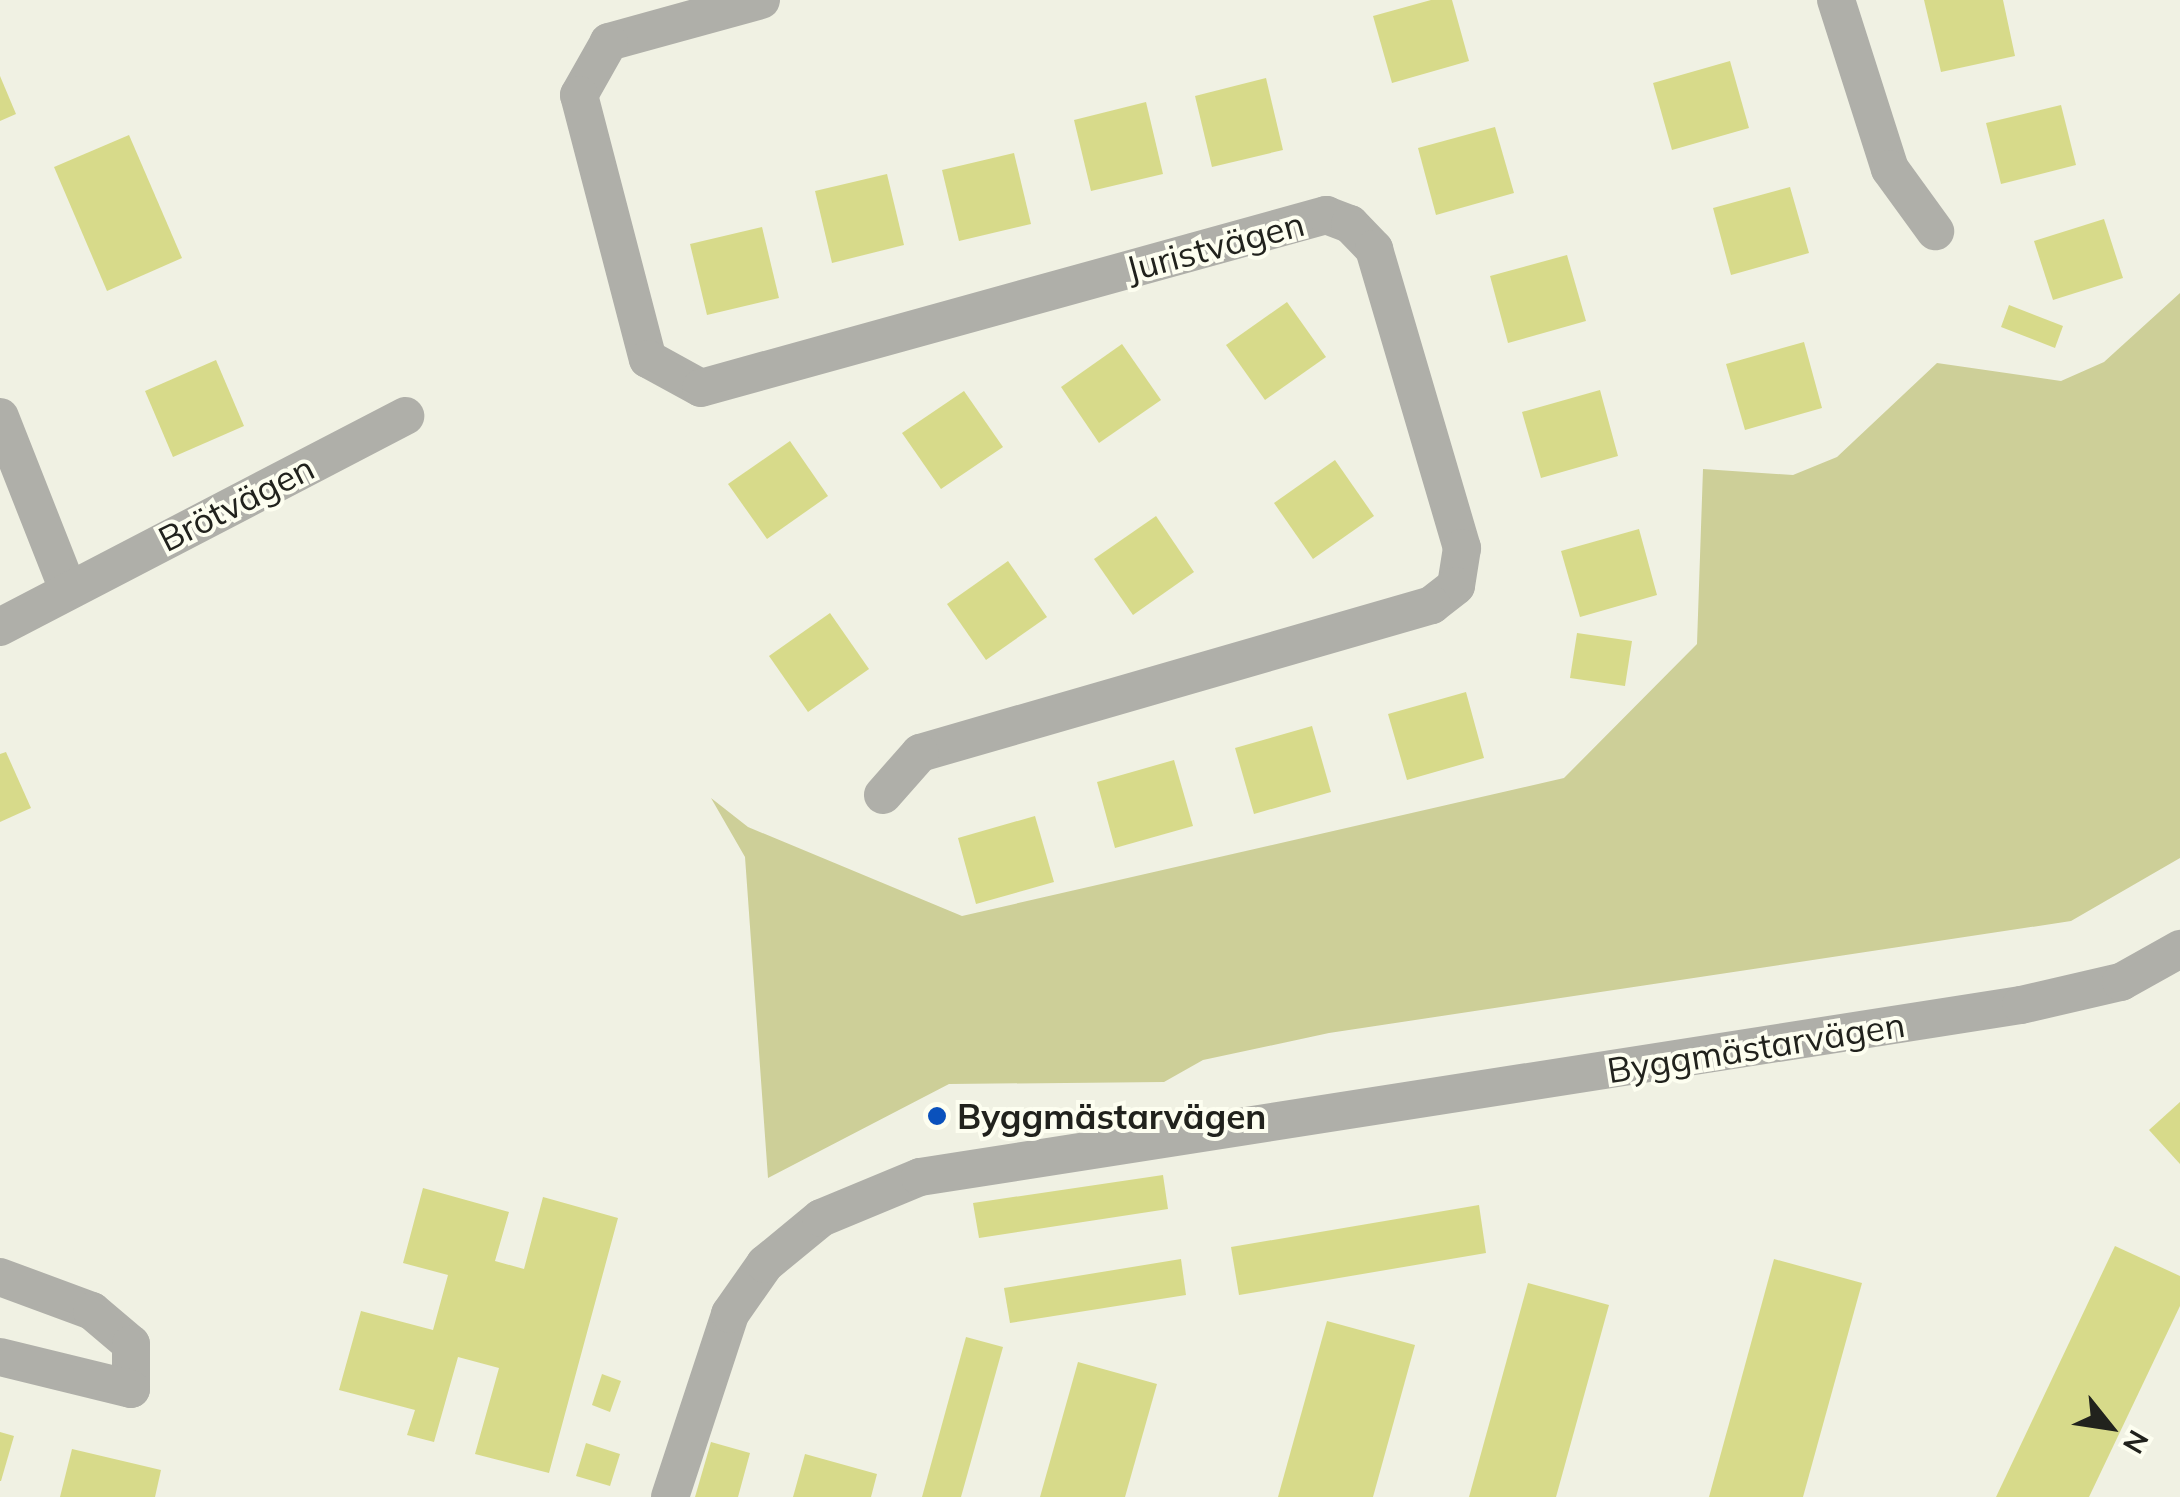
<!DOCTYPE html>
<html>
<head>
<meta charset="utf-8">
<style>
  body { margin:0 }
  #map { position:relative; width:2180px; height:1497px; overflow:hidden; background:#f0f1e3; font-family:Mulish,sans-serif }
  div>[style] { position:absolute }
  .green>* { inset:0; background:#cdcf98 }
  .building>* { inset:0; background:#d7da8a }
  .minor>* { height:38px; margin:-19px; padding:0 19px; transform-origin:19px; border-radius:19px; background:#afafa9 }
  .dots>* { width:28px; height:28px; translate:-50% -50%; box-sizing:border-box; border:5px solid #fdfef0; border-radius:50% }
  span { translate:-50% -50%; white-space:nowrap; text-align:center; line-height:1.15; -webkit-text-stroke:8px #fdfef0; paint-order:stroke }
  .street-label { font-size:35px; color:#21221d }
  .poi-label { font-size:35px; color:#21221d; font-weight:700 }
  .left { translate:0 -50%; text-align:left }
  .north { position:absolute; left:2060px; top:1377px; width:100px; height:100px; -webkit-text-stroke:8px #fdfef0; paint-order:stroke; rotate:120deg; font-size:28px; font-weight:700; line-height:40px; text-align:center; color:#21221d }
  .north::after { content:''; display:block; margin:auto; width:35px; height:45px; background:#21221d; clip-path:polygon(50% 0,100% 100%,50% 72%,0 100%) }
</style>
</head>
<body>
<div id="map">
  <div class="green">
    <div style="clip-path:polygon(2180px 293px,2180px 858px,2071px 921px,1329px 1033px,1203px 1060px,1164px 1082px,949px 1084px,768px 1178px,745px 857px,711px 798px,748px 827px,962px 916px,1564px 778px,1697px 644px,1703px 469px,1793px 475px,1837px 457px,1937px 363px,2061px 381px,2104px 362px)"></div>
  </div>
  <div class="building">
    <div style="clip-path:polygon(1431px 0,1452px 0,1469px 61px,1392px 83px,1373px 16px)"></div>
    <div style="clip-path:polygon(1924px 0,2003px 0,2015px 56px,1941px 72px)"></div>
    <div style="clip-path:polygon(1730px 61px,1749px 128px,1672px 150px,1653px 83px)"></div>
    <div style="clip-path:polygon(0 76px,16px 114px,0 121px)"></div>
    <div style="clip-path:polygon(1266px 78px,1283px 150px,1212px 167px,1195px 96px)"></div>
    <div style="clip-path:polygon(1146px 102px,1163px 174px,1091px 191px,1074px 120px)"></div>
    <div style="clip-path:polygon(2061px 105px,2076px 165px,2001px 184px,1986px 123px)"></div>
    <div style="clip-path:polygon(1495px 127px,1514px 193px,1436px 215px,1418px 148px)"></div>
    <div style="clip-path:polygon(129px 135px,182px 258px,107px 291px,54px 167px)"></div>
    <div style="clip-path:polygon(1014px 153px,1031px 224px,959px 241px,942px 170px)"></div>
    <div style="clip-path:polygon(887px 174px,904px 245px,832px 263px,815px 191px)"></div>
    <div style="clip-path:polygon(1790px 187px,1809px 253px,1731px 275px,1713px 208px)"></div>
    <div style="clip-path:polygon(2104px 219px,2123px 278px,2053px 300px,2034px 241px)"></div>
    <div style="clip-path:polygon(762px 227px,779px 298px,707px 315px,690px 244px)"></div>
    <div style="clip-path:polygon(1567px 255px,1586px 321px,1508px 343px,1490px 276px)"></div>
    <div style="clip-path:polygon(1287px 302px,1326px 357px,1265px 400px,1226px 345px)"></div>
    <div style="clip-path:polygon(2009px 305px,2063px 326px,2055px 348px,2001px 327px)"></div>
    <div style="clip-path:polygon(1804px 342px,1822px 408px,1745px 430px,1726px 364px)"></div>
    <div style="clip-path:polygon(1122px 344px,1161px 400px,1099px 443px,1061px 387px)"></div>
    <div style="clip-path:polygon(216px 360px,244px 426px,173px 457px,145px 391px)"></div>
    <div style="clip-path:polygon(1600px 390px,1618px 456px,1541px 478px,1522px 412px)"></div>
    <div style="clip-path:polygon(964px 391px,1003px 447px,941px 489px,902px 433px)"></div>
    <div style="clip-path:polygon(790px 441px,828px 496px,767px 539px,728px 484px)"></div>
    <div style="clip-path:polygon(1335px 460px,1374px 516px,1313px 559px,1274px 503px)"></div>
    <div style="clip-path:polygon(1156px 516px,1194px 572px,1133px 615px,1094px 559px)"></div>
    <div style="clip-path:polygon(1639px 529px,1657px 595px,1580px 617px,1561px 551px)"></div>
    <div style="clip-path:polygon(1008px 561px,1047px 617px,986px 660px,947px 604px)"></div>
    <div style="clip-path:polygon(830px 613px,869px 669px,808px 712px,769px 656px)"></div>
    <div style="clip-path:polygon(1577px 633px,1632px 641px,1625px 686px,1570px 678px)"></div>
    <div style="clip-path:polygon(1466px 692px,1484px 758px,1407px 780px,1388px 714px)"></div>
    <div style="clip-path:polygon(1312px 726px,1331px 792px,1254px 814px,1235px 748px)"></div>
    <div style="clip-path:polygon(6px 752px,31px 808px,0 822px,0 754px)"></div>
    <div style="clip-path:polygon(1174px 760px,1193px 826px,1115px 848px,1097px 782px)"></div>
    <div style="clip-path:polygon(1035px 816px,1054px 882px,976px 904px,958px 838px)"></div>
    <div style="clip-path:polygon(2180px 1102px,2180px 1164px,2149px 1130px)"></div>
    <div style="clip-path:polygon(1163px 1175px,1168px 1209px,979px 1238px,973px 1203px)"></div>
    <div style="clip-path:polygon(423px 1188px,509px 1212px,495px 1261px,524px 1269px,543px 1197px,618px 1218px,549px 1473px,475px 1454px,499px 1368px,458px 1357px,434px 1442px,407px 1435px,415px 1410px,339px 1390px,361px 1311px,433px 1330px,448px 1275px,403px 1263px)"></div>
    <div style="clip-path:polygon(1479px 1205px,1486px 1253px,1239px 1295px,1231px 1247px)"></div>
    <div style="clip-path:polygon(2115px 1246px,2180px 1276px,2180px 1306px,2089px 1497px,1996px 1497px)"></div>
    <div style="clip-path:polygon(1181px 1259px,1186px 1295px,1010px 1323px,1004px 1288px)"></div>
    <div style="clip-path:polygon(1774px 1259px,1862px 1283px,1803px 1497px,1709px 1497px)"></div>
    <div style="clip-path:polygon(1528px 1283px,1609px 1305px,1556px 1497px,1469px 1497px)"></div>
    <div style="clip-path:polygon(1327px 1321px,1415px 1345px,1373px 1497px,1278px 1497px)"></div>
    <div style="clip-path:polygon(966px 1337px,1003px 1347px,961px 1497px,922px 1497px)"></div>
    <div style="clip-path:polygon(1078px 1362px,1157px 1384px,1125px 1497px,1040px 1497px)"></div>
    <div style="clip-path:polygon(602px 1374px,621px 1381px,610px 1412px,592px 1405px)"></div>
    <div style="clip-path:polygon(0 1432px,14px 1436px,1px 1481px,0 1481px)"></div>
    <div style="clip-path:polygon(711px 1442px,750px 1453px,738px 1497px,695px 1497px)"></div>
    <div style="clip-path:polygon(586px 1443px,620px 1454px,610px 1486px,576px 1476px)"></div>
    <div style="clip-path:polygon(72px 1449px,161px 1470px,155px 1497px,60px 1497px)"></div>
    <div style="clip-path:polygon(805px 1454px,877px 1474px,871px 1497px,793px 1497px)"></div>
  </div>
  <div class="minor">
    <div style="left:761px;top:0;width:158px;rotate:164.6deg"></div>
    <div style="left:609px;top:42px;width:61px;rotate:119.5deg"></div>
    <div style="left:579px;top:95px;width:273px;rotate:75.4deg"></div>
    <div style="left:648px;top:359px;width:60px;rotate:28.7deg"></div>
    <div style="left:701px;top:388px;width:649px;rotate:-15.47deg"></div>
    <div style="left:1326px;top:215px;width:26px;rotate:21deg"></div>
    <div style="left:1350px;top:224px;width:35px;rotate:46deg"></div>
    <div style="left:1374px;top:249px;width:312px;rotate:73.6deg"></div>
    <div style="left:1462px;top:548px;width:38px;rotate:99deg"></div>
    <div style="left:1456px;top:586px;width:31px;rotate:142deg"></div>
    <div style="left:1432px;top:605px;width:533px;rotate:163.88deg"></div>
    <div style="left:920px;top:753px;width:56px;rotate:131.4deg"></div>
    <div style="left:1836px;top:0;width:177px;rotate:72.3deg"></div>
    <div style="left:1890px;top:169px;width:77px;rotate:54deg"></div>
    <div style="left:0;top:417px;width:186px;rotate:68.5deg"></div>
    <div style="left:0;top:627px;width:457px;rotate:-27.5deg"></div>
    <div style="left:0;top:1277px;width:98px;rotate:20.3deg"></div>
    <div style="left:92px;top:1311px;width:51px;rotate:40.2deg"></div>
    <div style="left:131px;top:1344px;width:45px;rotate:90deg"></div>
    <div style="left:131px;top:1389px;width:135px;rotate:-166.3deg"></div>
    <div style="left:670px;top:1497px;width:193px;rotate:-71.8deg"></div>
    <div style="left:730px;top:1314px;width:61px;rotate:-55deg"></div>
    <div style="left:765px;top:1264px;width:72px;rotate:-39.4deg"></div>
    <div style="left:821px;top:1218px;width:107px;rotate:-22.5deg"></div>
    <div style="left:920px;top:1177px;width:1114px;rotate:-8.88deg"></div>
    <div style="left:2021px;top:1005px;width:103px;rotate:-13deg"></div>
    <div style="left:2121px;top:982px;width:68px;rotate:-29.2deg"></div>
  </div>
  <div class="dots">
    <div style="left:937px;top:1116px;background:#0a51bc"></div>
  </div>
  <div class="street-label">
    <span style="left:1215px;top:246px;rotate:-15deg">Juristvägen</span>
    <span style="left:236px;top:503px;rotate:-27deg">Brötvägen</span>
    <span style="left:1756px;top:1047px;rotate:-9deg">Byggmästarvägen</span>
  </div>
  <div class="poi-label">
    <span class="left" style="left:957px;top:1116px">Byggmästarvägen</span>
  </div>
  <div class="north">N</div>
</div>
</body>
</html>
